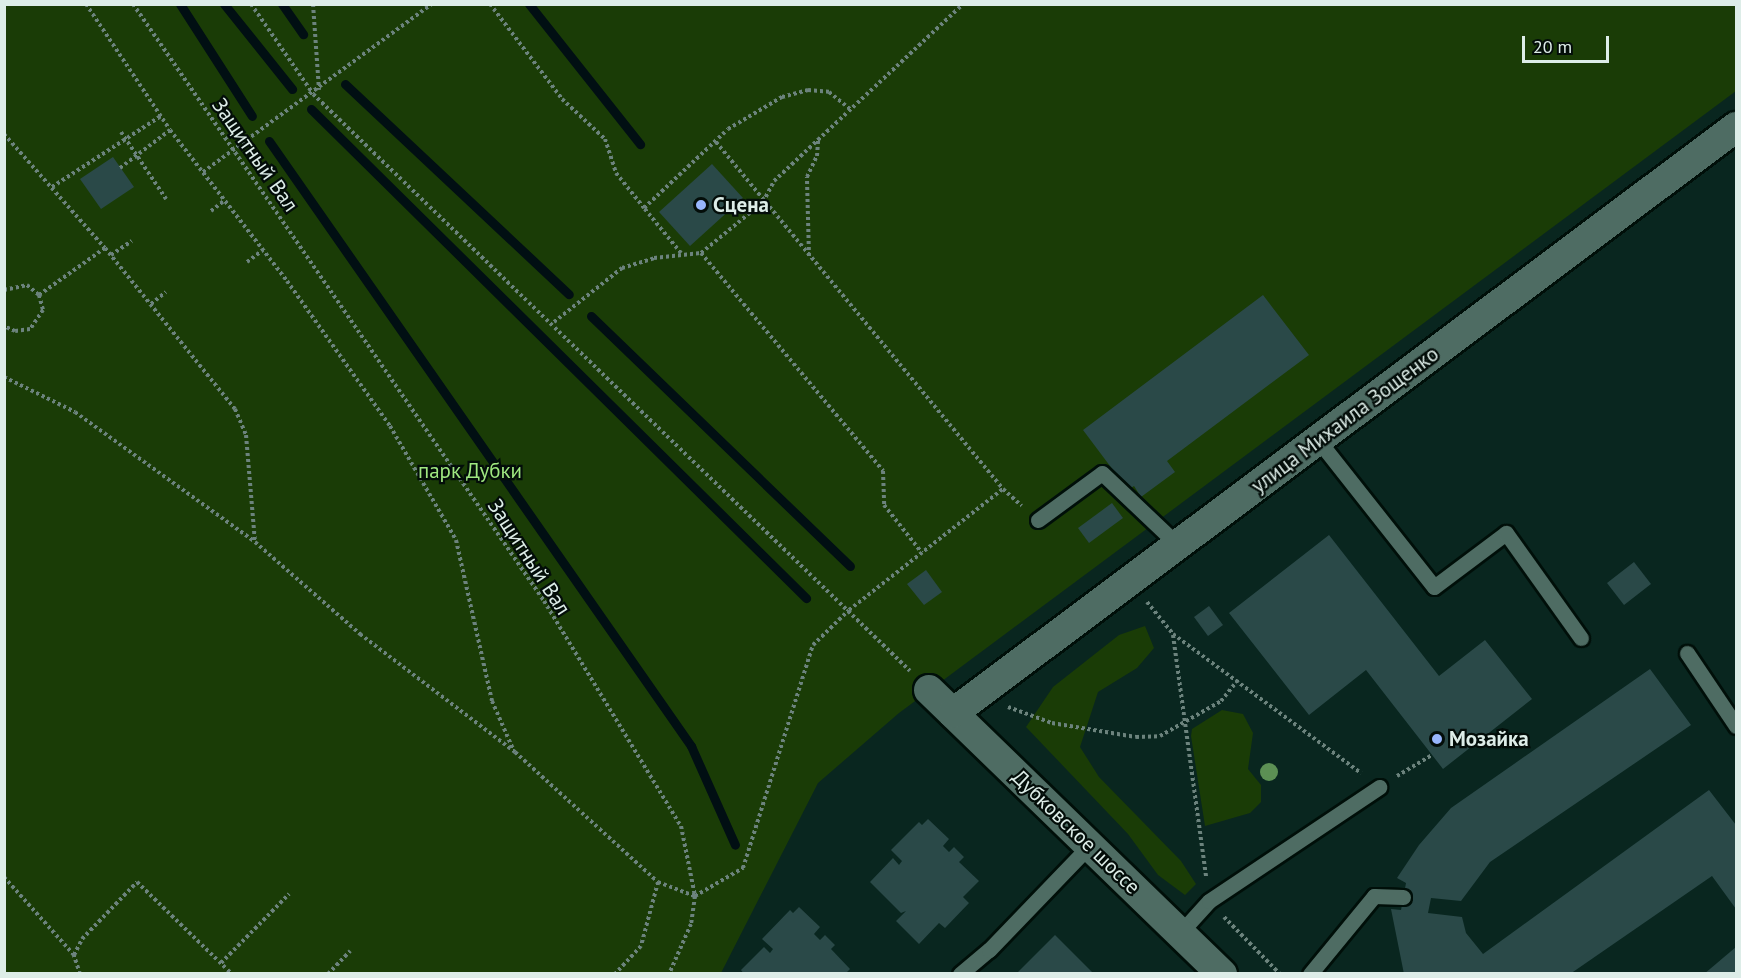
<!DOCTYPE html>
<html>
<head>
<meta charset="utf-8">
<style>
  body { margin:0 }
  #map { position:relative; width:1741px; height:978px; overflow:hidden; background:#09261f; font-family:"PT Sans",sans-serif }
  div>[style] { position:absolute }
  .green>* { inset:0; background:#1a3c06 }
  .stream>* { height:9px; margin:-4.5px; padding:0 4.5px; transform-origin:4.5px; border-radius:4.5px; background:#010f13 }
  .building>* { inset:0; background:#2a4948 }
  .path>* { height:4px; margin-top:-2px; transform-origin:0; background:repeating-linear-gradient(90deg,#6c837d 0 3px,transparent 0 6px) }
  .roads { filter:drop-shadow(2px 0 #000f09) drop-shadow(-2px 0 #000f09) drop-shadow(0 2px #000f09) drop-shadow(0 -2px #000f09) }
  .service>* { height:15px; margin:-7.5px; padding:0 7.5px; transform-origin:7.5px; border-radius:7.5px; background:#4e6c63 }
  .minor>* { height:30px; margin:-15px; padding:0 15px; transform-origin:15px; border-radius:15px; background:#4e6c63 }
  .trees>* { width:18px; height:18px; margin:-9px; border-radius:50%; background:#5c9054 }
  .dots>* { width:16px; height:16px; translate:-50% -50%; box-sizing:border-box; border:3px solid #030d09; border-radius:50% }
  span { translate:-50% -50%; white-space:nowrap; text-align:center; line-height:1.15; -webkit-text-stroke:4.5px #030d09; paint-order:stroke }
  .street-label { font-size:21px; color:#ddede8 }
  .poi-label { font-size:21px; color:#ddede8; font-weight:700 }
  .left { translate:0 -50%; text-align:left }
  .park-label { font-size:21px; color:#9fe780 }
  .frame { position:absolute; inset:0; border:6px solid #ddede8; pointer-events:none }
  .scale { position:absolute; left:1522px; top:36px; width:87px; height:27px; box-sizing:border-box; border:3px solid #ddede8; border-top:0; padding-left:8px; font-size:18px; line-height:21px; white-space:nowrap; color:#ddede8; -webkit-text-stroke:4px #030d09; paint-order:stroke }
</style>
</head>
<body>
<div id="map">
  <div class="green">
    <div style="clip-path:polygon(5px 5px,1736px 5px,1736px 91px,899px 713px,818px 783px,721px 973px,5px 974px)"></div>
    <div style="clip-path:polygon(1145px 626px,1154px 648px,1137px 668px,1098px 692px,1080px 747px,1099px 777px,1181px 861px,1196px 884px,1185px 895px,1158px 875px,1128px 834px,1026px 727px,1053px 687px,1119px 635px)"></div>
    <div style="clip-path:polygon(1222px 710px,1243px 714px,1253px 733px,1248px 769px,1261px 785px,1261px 802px,1250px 813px,1205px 826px,1191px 736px,1192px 729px)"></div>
  </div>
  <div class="stream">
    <div style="left:180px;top:4px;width:133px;rotate:57.3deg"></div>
    <div style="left:224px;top:4px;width:109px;rotate:51.3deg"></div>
    <div style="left:282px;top:4px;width:37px;rotate:55deg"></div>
    <div style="left:529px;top:4px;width:179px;rotate:51.6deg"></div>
    <div style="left:345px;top:84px;width:307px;rotate:43.2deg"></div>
    <div style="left:311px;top:109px;width:696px;rotate:44.65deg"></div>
    <div style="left:269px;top:141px;width:738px;rotate:55.1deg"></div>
    <div style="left:691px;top:746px;width:108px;rotate:66deg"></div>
    <div style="left:591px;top:316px;width:360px;rotate:44deg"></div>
  </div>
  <div class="building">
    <div style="clip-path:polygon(113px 157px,134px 187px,101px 209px,80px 179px)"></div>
    <div style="clip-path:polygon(712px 164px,743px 198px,690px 246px,659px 212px)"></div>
    <div style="clip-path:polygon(1263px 295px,1309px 355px,1167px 461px,1175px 472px,1141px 497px,1134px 486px,1128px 490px,1083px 430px)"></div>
    <div style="clip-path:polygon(1112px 503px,1123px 518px,1089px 543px,1078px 528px)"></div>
    <div style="clip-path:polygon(1329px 535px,1439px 676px,1485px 640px,1532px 699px,1443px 769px,1366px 670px,1309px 715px,1229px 613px)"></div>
    <div style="clip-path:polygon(1634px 562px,1651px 584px,1624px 605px,1607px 583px)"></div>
    <div style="clip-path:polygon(926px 570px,942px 592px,924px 605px,907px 584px)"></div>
    <div style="clip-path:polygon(1209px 606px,1223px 625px,1208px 636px,1194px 617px)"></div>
    <div style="clip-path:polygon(1650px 669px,1691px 725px,1490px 862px,1461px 901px,1431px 898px,1428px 913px,1462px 917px,1466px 933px,1483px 954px,1709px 790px,1736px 825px,1736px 909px,1712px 876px,1570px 974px,1404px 974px,1391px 909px,1401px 910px,1406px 883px,1397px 878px,1419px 845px,1451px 808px)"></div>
    <div style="clip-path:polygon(928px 819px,949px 839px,943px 846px,949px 852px,954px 847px,964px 857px,959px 862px,979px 881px,963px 897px,969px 903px,945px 928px,939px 923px,919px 944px,896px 921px,906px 911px,901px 913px,870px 882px,893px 858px,899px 865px,902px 861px,891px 850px,919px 822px,922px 825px)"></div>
    <div style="clip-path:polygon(799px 907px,820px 927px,814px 934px,820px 940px,825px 935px,835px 945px,831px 949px,850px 969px,845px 974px,744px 974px,741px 970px,764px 947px,770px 953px,773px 949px,762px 939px,790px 910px,793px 913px)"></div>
    <div style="clip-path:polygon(1055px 935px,1094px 974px,1016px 974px)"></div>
    <div style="clip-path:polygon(1736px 947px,1736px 974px,1704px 974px)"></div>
  </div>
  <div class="path">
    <div style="left:86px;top:4px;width:151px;rotate:56.3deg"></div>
    <div style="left:170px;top:130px;width:191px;rotate:52.2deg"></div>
    <div style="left:287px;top:281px;width:178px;rotate:54.6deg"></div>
    <div style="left:390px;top:426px;width:132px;rotate:59.9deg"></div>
    <div style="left:456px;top:540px;width:165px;rotate:77.4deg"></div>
    <div style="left:492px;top:701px;width:52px;rotate:66.4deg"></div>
    <div style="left:133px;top:4px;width:725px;rotate:55.45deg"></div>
    <div style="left:544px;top:601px;width:263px;rotate:58.7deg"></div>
    <div style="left:681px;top:826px;width:71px;rotate:78.7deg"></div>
    <div style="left:695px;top:896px;width:28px;rotate:98deg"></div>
    <div style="left:691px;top:924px;width:55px;rotate:113.7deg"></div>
    <div style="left:251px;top:4px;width:109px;rotate:55.4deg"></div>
    <div style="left:313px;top:94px;width:830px;rotate:44.02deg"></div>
    <div style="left:313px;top:4px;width:86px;rotate:86deg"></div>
    <div style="left:490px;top:4px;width:119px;rotate:52.8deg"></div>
    <div style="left:562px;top:99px;width:59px;rotate:42.9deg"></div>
    <div style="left:605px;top:139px;width:36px;rotate:72deg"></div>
    <div style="left:616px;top:173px;width:45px;rotate:51.3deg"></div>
    <div style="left:121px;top:132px;width:81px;rotate:56.1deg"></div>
    <div style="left:4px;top:134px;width:152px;rotate:48.5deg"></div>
    <div style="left:105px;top:248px;width:207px;rotate:51.1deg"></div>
    <div style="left:235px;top:409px;width:28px;rotate:67deg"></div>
    <div style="left:246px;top:435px;width:107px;rotate:85.2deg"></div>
    <div style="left:716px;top:142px;width:450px;rotate:50.4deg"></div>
    <div style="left:1003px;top:489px;width:25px;rotate:42deg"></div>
    <div style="left:120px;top:168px;width:63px;rotate:-37.2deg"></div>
    <div style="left:203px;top:172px;width:284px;rotate:-36.3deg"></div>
    <div style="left:52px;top:187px;width:130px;rotate:-33.1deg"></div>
    <div style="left:211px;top:211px;width:18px;rotate:-38deg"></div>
    <div style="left:681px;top:253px;width:58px;rotate:-129.4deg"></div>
    <div style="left:644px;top:208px;width:115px;rotate:-43.2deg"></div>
    <div style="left:728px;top:129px;width:63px;rotate:-30.7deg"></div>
    <div style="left:782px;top:97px;width:27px;rotate:-15deg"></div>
    <div style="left:808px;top:90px;width:21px;rotate:5deg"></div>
    <div style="left:829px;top:92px;width:27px;rotate:39deg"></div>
    <div style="left:701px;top:253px;width:284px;rotate:50.1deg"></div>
    <div style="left:883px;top:471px;width:34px;rotate:88deg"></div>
    <div style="left:884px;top:505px;width:61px;rotate:51.6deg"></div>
    <div style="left:111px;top:255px;width:25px;rotate:-34deg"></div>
    <div style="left:809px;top:256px;width:79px;rotate:-91.5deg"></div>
    <div style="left:807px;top:177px;width:23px;rotate:-65deg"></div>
    <div style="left:817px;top:156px;width:16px;rotate:-86deg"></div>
    <div style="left:247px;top:262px;width:20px;rotate:-37deg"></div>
    <div style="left:4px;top:290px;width:24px;rotate:-12deg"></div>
    <div style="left:27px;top:285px;width:16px;rotate:40deg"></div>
    <div style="left:39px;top:295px;width:16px;rotate:75deg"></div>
    <div style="left:43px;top:310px;width:23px;rotate:124deg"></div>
    <div style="left:30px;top:329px;width:15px;rotate:172deg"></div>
    <div style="left:15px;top:331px;width:12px;rotate:-156deg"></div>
    <div style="left:39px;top:295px;width:81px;rotate:-35.5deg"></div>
    <div style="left:151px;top:304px;width:19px;rotate:-39deg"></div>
    <div style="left:554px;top:322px;width:87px;rotate:-38.5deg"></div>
    <div style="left:622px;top:268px;width:34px;rotate:-17deg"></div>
    <div style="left:654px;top:258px;width:47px;rotate:-6.1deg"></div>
    <div style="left:701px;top:253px;width:80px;rotate:-39.4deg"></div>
    <div style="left:763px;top:202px;width:24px;rotate:-62deg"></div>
    <div style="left:774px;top:181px;width:259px;rotate:-43.1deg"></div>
    <div style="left:4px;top:377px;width:79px;rotate:26.2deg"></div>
    <div style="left:75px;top:412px;width:222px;rotate:35.8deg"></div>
    <div style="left:255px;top:542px;width:140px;rotate:41.2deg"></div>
    <div style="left:360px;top:634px;width:195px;rotate:37.3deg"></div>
    <div style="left:515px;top:752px;width:193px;rotate:42.3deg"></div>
    <div style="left:658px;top:882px;width:66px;rotate:104.9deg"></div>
    <div style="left:641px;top:946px;width:38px;rotate:133deg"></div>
    <div style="left:1147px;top:602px;width:41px;rotate:50.9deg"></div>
    <div style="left:1173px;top:634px;width:234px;rotate:36.5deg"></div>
    <div style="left:1173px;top:635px;width:244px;rotate:82.2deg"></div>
    <div style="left:1008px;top:707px;width:47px;rotate:20deg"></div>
    <div style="left:1052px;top:723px;width:85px;rotate:9.5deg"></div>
    <div style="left:1136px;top:737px;width:24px;rotate:-2deg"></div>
    <div style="left:1160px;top:736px;width:70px;rotate:-29.8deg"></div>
    <div style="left:1221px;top:701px;width:28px;rotate:-51deg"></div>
    <div style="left:1397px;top:776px;width:41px;rotate:-31deg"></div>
    <div style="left:4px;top:877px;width:105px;rotate:48.1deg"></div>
    <div style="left:658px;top:882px;width:40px;rotate:21deg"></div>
    <div style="left:695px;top:896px;width:56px;rotate:-30.3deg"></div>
    <div style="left:743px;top:868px;width:234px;rotate:-72.6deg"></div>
    <div style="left:813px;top:645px;width:50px;rotate:-44.2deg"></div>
    <div style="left:849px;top:610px;width:196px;rotate:-38.2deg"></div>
    <div style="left:1224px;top:917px;width:80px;rotate:45.5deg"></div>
    <div style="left:221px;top:963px;width:97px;rotate:-45.4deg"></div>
    <div style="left:80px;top:974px;width:20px;rotate:-108deg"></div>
    <div style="left:74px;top:955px;width:18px;rotate:-63deg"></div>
    <div style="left:82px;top:939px;width:79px;rotate:-46deg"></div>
    <div style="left:137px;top:882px;width:132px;rotate:44.1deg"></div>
    <div style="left:328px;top:974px;width:32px;rotate:-46deg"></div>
  </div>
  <div class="roads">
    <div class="service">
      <div style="left:1318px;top:440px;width:187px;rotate:51.7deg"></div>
      <div style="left:1434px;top:587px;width:90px;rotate:-36.9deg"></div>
      <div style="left:1506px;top:533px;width:129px;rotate:54.5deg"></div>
      <div style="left:1038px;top:520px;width:79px;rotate:-36.3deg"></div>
      <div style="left:1102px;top:473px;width:105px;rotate:43.5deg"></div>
      <div style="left:1687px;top:653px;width:88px;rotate:56.1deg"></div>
      <div style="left:1180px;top:933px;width:43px;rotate:-47.8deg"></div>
      <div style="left:1209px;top:901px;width:205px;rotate:-33.8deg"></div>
      <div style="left:960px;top:974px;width:38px;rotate:-40deg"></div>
      <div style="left:989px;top:950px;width:146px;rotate:-46.1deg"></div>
      <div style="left:1310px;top:974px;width:101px;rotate:-50.6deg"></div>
      <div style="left:1374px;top:896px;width:29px;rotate:2deg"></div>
    </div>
    <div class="minor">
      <div style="left:929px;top:690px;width:408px;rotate:44.1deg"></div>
      <div style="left:953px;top:713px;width:978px;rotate:-36.81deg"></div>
    </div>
  </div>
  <div class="trees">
    <div style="left:1269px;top:772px"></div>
  </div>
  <div class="dots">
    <div style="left:701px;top:205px;background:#98b6fd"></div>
    <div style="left:1437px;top:739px;background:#98b6fd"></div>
  </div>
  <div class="street-label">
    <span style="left:255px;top:155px;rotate:55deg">Защитный Вал</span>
    <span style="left:1345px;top:420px;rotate:-37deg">улица Михаила Зощенко</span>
    <span style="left:529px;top:557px;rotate:57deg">Защитный Вал</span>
    <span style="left:1076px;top:832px;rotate:44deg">Дубковское шоссе</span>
  </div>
  <div class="poi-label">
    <span class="left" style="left:713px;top:205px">Сцена</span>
    <span class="left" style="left:1449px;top:739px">Мозайка</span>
  </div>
  <div class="park-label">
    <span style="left:470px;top:471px">парк Дубки</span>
  </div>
  <div class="frame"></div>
  <div class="scale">20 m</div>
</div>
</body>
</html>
